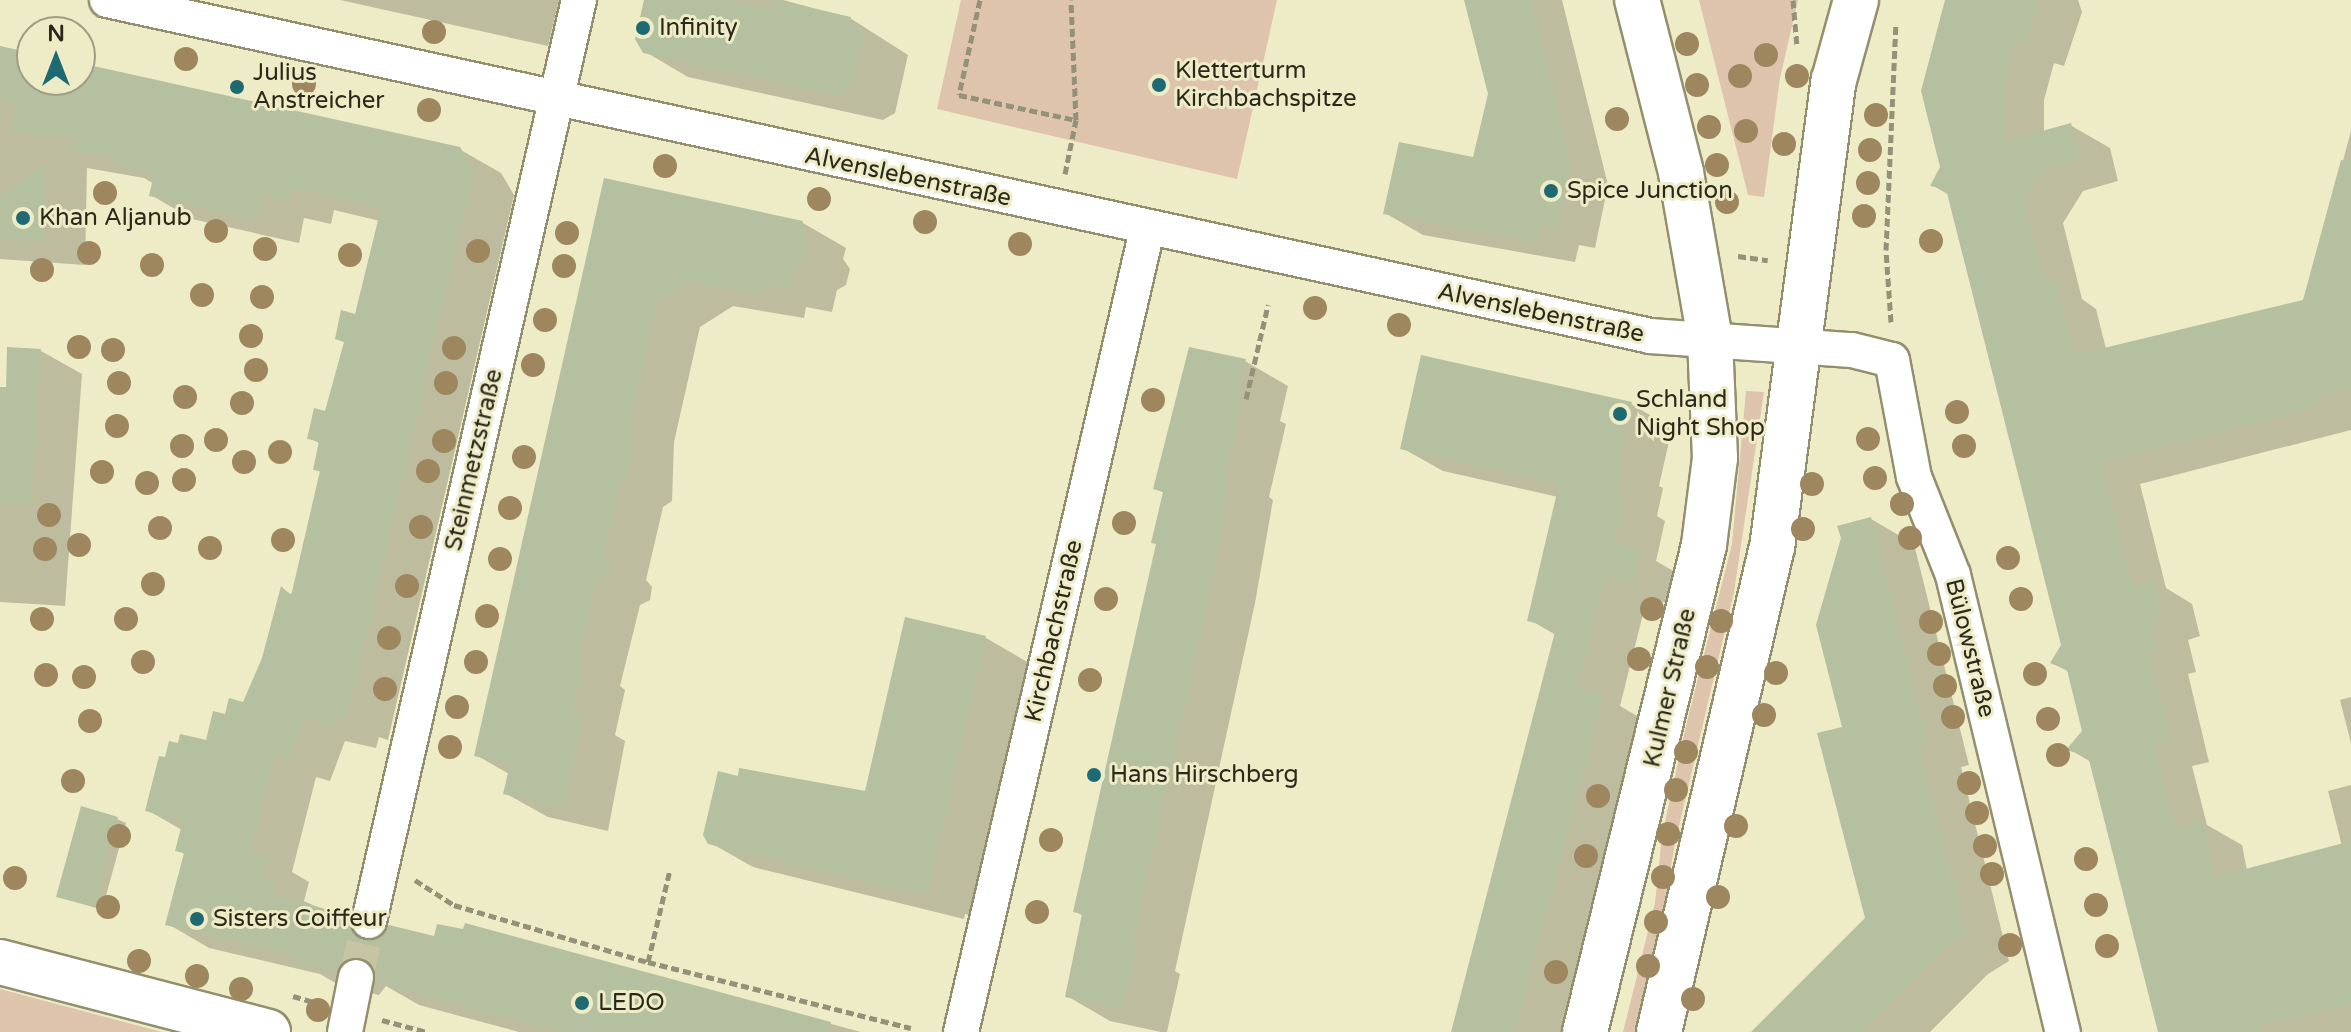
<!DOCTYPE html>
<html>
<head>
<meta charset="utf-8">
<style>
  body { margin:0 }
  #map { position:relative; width:2351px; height:1032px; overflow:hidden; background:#eeebc7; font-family:"Varela Round",sans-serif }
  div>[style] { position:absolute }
  .green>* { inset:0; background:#dec3ad }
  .shadow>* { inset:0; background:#0003 }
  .building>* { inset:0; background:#b4c09f }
  .street-tunnel>* { height:34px; margin-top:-17px; transform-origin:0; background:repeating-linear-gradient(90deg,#c7c4a4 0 34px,transparent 0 51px) }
  .path>* { height:5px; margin-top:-2.5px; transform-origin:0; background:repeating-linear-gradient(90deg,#939177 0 8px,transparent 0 12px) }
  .roads { filter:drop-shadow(2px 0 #928f6e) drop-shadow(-2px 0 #928f6e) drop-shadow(0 2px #928f6e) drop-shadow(0 -2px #928f6e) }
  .street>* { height:34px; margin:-17px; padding:0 17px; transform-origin:17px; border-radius:17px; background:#fff }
  .secondary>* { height:44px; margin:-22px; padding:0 22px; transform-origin:22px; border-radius:22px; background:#fff }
  .trees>* { width:24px; height:24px; margin:-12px; border-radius:50%; background:#9e875e }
  .dots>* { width:22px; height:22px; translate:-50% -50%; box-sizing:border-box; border:4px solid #eeebc7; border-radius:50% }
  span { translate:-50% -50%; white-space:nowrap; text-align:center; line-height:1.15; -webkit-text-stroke:6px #eeebc7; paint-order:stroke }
  .poi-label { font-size:24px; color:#29281a }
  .left { translate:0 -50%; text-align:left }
  .street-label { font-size:24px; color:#29281a }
  .north { position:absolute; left:16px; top:16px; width:80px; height:80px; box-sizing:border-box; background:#eeebc7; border:2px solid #9f9d82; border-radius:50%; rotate:0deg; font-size:22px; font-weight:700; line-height:32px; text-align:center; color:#29281a }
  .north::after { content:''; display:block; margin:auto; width:28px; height:36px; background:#1f6a72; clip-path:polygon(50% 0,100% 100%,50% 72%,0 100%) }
</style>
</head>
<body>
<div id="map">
  <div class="green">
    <div style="clip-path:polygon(961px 0,1277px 0,1237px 179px,937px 109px)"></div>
    <div style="clip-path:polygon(1699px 0,1798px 0,1780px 78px,1764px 197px,1748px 195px)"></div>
    <div style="clip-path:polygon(1746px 391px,1764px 392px,1734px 592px,1675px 843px,1643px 1032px,1623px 1032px,1655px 903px,1662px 836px,1685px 730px,1732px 544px)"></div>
    <div style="clip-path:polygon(0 989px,162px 1032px,0 1032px)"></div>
  </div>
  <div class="shadow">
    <div style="clip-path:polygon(340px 0,559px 0,548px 46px)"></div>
    <div style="clip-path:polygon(646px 0,783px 0,850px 18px,908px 55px,895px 113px,883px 120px,688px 77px,644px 51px)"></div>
    <div style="clip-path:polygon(1467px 0,1562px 0,1608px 185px,1595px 248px,1579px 245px,1575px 262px,1423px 235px,1385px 213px,1474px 160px,1490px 94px)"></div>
    <div style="clip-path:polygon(1947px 0,2078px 0,2082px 12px,2064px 66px,2054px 63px,2044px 100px,2044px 132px,2070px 125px,2110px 148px,2118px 181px,2083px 191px,2063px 223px,2082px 299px,2096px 309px,2106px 349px,2305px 301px,2351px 131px,2351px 430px,2140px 484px,2166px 588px,2192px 604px,2200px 636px,2188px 640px,2196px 672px,2188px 674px,2209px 762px,2192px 766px,2207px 825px,2242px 845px,2247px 870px,2342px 846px,2328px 791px,2351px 785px,2351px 1032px,2160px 1032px,2091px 762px,2069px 749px,2084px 732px,2069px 672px,2053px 663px,2063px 646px,1949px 195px,1932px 185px,1942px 167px)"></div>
    <div style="clip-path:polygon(0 48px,32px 55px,32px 80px,80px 80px,80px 66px,459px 149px,501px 173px,514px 195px,388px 740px,379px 737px,376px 748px,345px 741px,330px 781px,316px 777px,292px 872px,309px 882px,304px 901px,384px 938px,435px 939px,465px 932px,467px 926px,861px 1032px,519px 1032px,419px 1005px,386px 986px,379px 995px,339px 985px,320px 974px,209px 948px,168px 924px,185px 854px,177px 850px,182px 830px,147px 810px,167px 760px,208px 742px,227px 716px,244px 704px,264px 659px,282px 589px,293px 595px,322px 473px,315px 469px,321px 444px,309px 438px,327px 413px,345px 343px,337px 338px,356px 316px,380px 221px,334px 210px,331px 224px,304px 218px,299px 243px,192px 219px,151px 195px,154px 184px,144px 178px,87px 168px,85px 265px,0 259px)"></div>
    <div style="clip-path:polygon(605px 180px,803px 223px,846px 248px,843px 259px,850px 269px,846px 285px,837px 290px,832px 312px,806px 307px,804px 318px,733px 306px,700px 327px,674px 442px,672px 501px,663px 507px,646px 580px,652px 587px,650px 600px,640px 605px,620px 686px,625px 690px,615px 735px,625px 741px,608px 831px,548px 817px,505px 793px,509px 774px,476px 755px)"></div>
    <div style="clip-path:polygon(41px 351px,82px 374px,65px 606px,0 602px,0 387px,8px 387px)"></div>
    <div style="clip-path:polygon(1245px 361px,1288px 386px,1280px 421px,1286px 424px,1269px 497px,1273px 500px,1255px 603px,1175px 971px,1180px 974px,1167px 1032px,1161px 1032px,1110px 1021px,1067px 996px,1083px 916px,1075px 911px,1158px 544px,1164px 493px,1155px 488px)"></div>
    <div style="clip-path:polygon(1631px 404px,1672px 428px,1659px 486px,1663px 488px,1657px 516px,1665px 521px,1656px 561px,1682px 576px,1674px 605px,1647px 598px,1620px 706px,1644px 720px,1563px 1032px,1453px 1032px,1556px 635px,1530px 620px,1558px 497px,1443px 471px,1402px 448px)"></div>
    <div style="clip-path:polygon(1871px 519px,1914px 544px,1969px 765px,1961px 767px,2009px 961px,1988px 974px,1930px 1032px,1754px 1032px,1867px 918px,1845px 728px)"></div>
    <div style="clip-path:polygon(906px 619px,986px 638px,1029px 663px,971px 915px,965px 914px,964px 919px,753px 867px,709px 842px,866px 793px)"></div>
    <div style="clip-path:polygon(2351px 697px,2351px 743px,2340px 700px)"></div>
    <div style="clip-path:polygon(117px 819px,126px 823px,102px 910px,58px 896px)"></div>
  </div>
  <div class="building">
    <div style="clip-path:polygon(644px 0,727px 0,773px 11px,776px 0,851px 17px,849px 24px,866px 28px,852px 88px,839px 96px,643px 53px,635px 39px)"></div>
    <div style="clip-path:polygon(1464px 0,1531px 0,1571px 162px,1557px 228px,1541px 225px,1537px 242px,1383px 214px,1399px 142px,1473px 157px,1488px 94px)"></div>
    <div style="clip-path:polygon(1945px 0,2037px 0,2025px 45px,2015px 42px,2006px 77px,2005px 141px,2071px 123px,2080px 159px,2043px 169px,2024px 200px,2043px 274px,2057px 284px,2075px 355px,2303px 300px,2341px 160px,2351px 161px,2351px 388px,2320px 395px,2311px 409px,2101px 462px,2132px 586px,2153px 579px,2162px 614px,2150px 617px,2158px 650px,2149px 652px,2170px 740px,2154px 744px,2175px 827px,2203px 821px,2215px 877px,2351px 841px,2351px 1004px,2259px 1026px,2260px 1032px,2158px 1032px,2088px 756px,2066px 750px,2082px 731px,2067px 670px,2050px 663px,2061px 645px,1946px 189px,1930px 186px,1940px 167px,1921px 91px)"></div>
    <div style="clip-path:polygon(0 46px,32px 53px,32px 80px,80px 80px,80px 63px,460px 147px,474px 170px,347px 717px,338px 715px,335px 726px,304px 718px,289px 759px,275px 755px,250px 852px,268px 856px,263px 879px,275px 882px,272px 894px,350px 916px,350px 928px,364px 940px,376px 940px,389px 925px,434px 936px,437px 924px,463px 929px,465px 923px,831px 1022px,830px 1032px,560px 1032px,375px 982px,375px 970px,361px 958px,349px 958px,337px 972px,296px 963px,298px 956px,165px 925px,184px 853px,175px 851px,183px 820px,145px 811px,159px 756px,165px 757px,169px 741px,178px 743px,180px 734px,206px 740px,213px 711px,225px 714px,229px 698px,243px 702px,262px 658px,281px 586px,291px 596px,320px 471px,313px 470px,319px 441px,307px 439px,314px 408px,325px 411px,344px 342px,335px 339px,341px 310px,355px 314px,381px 208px,293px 188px,289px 201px,263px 195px,258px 220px,149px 196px,154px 174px,120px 166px,121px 159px,65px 149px,80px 138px,10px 133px,17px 105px,0 97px)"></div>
    <div style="clip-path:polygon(46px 163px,45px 242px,0 239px,0 196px)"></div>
    <div style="clip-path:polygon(604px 178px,803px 221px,801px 233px,808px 243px,803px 260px,794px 266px,789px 289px,763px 284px,761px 295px,689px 282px,657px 302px,632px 416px,630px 477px,620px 482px,604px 553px,610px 560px,607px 576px,597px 580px,578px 660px,583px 663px,572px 711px,582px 714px,566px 807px,503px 794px,510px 764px,474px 756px)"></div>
    <div style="clip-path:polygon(7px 347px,41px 349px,31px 503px,0 503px,0 391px,6px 392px)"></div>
    <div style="clip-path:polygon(1189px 347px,1246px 359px,1238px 395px,1243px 397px,1226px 472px,1230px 473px,1213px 578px,1132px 946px,1138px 947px,1123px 1010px,1065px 997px,1082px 914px,1073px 912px,1156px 544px,1151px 543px,1163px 492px,1153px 489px)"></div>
    <div style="clip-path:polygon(1421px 355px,1632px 402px,1618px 462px,1623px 462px,1616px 493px,1624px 495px,1614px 543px,1641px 550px,1633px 583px,1606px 576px,1577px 688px,1604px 694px,1515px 1032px,1451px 1032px,1556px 628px,1527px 621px,1559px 484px,1400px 449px)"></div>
    <div style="clip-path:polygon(1871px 517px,1927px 741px,1918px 743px,1967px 936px,1956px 939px,1862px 1032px,1751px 1032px,1865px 918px,1817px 733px,1842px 727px,1816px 625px,1841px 538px,1837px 526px)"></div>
    <div style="clip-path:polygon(905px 617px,986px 636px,928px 892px,922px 890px,921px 895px,708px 844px,703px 835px,718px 771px,738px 776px,739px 768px,865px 791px)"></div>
    <div style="clip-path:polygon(81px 806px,118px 817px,94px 907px,56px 897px)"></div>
  </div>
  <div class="street-tunnel">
    <div style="left:356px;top:977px;width:57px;rotate:-76.9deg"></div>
  </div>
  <div class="path">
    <div style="left:980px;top:0;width:97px;rotate:102.5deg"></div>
    <div style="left:959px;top:95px;width:120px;rotate:12.1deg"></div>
    <div style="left:1793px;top:0;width:47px;rotate:85.1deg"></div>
    <div style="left:1065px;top:174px;width:55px;rotate:-78.5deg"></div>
    <div style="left:1076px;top:120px;width:120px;rotate:-92.4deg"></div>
    <div style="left:1738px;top:256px;width:30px;rotate:8deg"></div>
    <div style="left:1891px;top:322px;width:72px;rotate:-94deg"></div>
    <div style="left:1886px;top:250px;width:226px;rotate:-87.5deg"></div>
    <div style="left:1246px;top:399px;width:97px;rotate:-76.8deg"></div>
    <div style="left:415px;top:880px;width:46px;rotate:32.7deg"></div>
    <div style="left:454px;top:905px;width:202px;rotate:16.4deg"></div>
    <div style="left:648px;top:962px;width:271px;rotate:14.1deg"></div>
    <div style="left:648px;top:962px;width:95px;rotate:-76.6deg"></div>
    <div style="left:293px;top:996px;width:22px;rotate:16deg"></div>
    <div style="left:382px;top:1020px;width:47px;rotate:14.9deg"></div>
  </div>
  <div class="roads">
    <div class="street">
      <div style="left:107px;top:0;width:1579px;rotate:12.28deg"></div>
      <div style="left:1650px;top:336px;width:202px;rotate:4deg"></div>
      <div style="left:1852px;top:350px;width:41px;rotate:14deg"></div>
      <div style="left:1892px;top:360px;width:119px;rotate:79.4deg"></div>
      <div style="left:1914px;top:477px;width:105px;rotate:68.3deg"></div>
      <div style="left:1953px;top:575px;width:470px;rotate:76.5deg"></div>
      <div style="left:369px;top:921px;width:945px;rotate:-77.16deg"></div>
      <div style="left:345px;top:1032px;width:56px;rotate:-78.7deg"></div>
      <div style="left:961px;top:1032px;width:823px;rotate:-76.94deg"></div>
    </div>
    <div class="secondary">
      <div style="left:0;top:962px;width:277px;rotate:14.6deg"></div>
      <div style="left:1585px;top:1032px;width:501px;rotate:-76.27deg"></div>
      <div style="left:1704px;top:545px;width:88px;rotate:-82.8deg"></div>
      <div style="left:1715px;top:458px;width:119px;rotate:-92.4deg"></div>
      <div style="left:1710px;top:339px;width:169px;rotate:-99.9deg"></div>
      <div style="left:1681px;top:172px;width:178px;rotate:-104.3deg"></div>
      <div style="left:1659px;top:1032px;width:497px;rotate:-76.9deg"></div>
      <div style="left:1772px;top:548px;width:472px;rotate:-82.5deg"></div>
      <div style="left:1834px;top:80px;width:83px;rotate:-74.6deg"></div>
    </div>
  </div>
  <div class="trees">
    <div style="left:434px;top:32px"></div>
    <div style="left:1687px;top:44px"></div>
    <div style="left:1766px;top:55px"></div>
    <div style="left:186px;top:59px"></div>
    <div style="left:1740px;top:76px"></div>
    <div style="left:1797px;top:76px"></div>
    <div style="left:304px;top:84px"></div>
    <div style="left:1697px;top:85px"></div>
    <div style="left:429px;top:110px"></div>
    <div style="left:1876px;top:115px"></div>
    <div style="left:1617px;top:119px"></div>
    <div style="left:1709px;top:127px"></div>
    <div style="left:1746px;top:131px"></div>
    <div style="left:1784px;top:144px"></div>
    <div style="left:1870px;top:150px"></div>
    <div style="left:1717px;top:165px"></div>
    <div style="left:665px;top:166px"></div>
    <div style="left:1868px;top:183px"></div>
    <div style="left:105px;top:193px"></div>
    <div style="left:819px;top:199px"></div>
    <div style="left:1727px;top:202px"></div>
    <div style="left:1864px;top:216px"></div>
    <div style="left:925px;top:222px"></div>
    <div style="left:216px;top:231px"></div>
    <div style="left:567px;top:233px"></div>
    <div style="left:1931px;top:241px"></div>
    <div style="left:1020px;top:244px"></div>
    <div style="left:265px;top:249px"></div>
    <div style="left:478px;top:251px"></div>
    <div style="left:89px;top:253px"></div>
    <div style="left:350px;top:255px"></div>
    <div style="left:152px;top:265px"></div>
    <div style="left:564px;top:266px"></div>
    <div style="left:42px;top:270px"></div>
    <div style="left:202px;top:295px"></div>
    <div style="left:262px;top:297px"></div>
    <div style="left:1315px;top:308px"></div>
    <div style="left:545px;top:320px"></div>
    <div style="left:1399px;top:325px"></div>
    <div style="left:251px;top:336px"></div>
    <div style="left:79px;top:347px"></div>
    <div style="left:454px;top:348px"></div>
    <div style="left:113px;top:350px"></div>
    <div style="left:533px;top:365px"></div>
    <div style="left:256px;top:370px"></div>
    <div style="left:119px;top:383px"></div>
    <div style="left:446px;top:383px"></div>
    <div style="left:185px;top:397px"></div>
    <div style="left:1153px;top:400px"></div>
    <div style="left:242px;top:403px"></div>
    <div style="left:1957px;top:412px"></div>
    <div style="left:117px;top:426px"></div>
    <div style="left:1868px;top:439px"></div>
    <div style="left:216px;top:440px"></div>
    <div style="left:444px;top:441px"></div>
    <div style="left:182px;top:446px"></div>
    <div style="left:1964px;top:446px"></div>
    <div style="left:280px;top:452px"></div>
    <div style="left:524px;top:457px"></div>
    <div style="left:244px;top:462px"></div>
    <div style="left:428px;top:471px"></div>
    <div style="left:102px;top:472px"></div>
    <div style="left:1875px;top:478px"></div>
    <div style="left:184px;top:480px"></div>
    <div style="left:147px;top:483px"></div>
    <div style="left:1812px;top:484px"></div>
    <div style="left:1902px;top:504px"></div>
    <div style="left:510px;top:508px"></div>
    <div style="left:49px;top:515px"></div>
    <div style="left:1124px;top:523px"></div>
    <div style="left:421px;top:527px"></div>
    <div style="left:160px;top:528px"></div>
    <div style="left:1803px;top:529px"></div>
    <div style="left:1910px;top:538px"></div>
    <div style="left:283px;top:540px"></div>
    <div style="left:79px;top:545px"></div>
    <div style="left:210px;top:548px"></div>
    <div style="left:45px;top:549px"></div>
    <div style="left:2008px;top:558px"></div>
    <div style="left:500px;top:559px"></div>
    <div style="left:153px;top:584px"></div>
    <div style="left:407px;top:586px"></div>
    <div style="left:1106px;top:599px"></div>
    <div style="left:2021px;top:599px"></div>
    <div style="left:1652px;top:609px"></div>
    <div style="left:487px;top:616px"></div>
    <div style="left:42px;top:619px"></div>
    <div style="left:126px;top:619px"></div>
    <div style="left:1721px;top:621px"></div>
    <div style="left:1931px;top:622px"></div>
    <div style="left:389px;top:638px"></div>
    <div style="left:1939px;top:654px"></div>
    <div style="left:1639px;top:659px"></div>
    <div style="left:143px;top:662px"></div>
    <div style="left:476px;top:662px"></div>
    <div style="left:1707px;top:667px"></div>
    <div style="left:1776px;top:673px"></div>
    <div style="left:2035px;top:674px"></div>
    <div style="left:46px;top:675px"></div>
    <div style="left:84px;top:677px"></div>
    <div style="left:1090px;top:680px"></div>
    <div style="left:1945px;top:686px"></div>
    <div style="left:385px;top:689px"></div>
    <div style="left:457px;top:707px"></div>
    <div style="left:1764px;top:715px"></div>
    <div style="left:1953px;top:717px"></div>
    <div style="left:2048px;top:719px"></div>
    <div style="left:90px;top:721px"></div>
    <div style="left:450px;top:747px"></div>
    <div style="left:1686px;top:752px"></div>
    <div style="left:2058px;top:755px"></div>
    <div style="left:73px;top:781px"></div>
    <div style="left:1969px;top:783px"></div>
    <div style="left:1676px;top:790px"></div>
    <div style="left:1598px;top:796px"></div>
    <div style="left:1977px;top:813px"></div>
    <div style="left:1736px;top:826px"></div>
    <div style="left:1668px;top:834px"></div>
    <div style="left:119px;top:836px"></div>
    <div style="left:1051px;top:840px"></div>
    <div style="left:1985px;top:846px"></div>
    <div style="left:1586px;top:856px"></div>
    <div style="left:2086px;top:859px"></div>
    <div style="left:1992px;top:874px"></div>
    <div style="left:1663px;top:877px"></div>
    <div style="left:15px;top:878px"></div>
    <div style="left:1718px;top:897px"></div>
    <div style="left:2096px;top:905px"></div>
    <div style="left:108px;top:907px"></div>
    <div style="left:1037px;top:912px"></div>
    <div style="left:1656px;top:922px"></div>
    <div style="left:2010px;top:945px"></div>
    <div style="left:2107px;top:946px"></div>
    <div style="left:139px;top:961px"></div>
    <div style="left:1648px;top:966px"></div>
    <div style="left:1556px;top:972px"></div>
    <div style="left:197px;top:976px"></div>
    <div style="left:241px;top:989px"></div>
    <div style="left:1693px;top:999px"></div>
    <div style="left:318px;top:1010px"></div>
  </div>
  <div class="dots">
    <div style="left:643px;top:28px;background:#1f6a72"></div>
    <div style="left:1159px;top:85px;background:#1f6a72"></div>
    <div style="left:237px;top:87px;background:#1f6a72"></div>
    <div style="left:1551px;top:191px;background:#1f6a72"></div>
    <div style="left:23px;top:218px;background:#1f6a72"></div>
    <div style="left:1620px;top:414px;background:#1f6a72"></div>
    <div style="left:1094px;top:775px;background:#1f6a72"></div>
    <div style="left:197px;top:919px;background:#1f6a72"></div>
    <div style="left:582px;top:1003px;background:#1f6a72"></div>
  </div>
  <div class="poi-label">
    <span class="left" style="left:659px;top:28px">Infinity</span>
    <span class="left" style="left:1175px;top:85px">Kletterturm<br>Kirchbachspitze</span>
    <span class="left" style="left:253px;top:87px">Julius<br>Anstreicher</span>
    <span class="left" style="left:1567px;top:191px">Spice Junction</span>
    <span class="left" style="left:39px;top:218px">Khan Aljanub</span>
    <span class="left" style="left:1636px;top:414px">Schland<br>Night Shop</span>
    <span class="left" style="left:1110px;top:775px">Hans Hirschberg</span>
    <span class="left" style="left:213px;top:919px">Sisters Coiffeur</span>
    <span class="left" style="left:598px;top:1003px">LEDO</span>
  </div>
  <div class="street-label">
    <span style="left:908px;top:177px;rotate:12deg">Alvenslebenstraße</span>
    <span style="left:1541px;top:313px;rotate:12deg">Alvenslebenstraße</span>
    <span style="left:474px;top:460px;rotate:-77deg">Steinmetzstraße</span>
    <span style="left:1054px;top:631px;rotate:-77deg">Kirchbachstraße</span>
    <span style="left:1970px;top:648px;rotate:76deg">Bülowstraße</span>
    <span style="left:1670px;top:688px;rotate:-77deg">Kulmer Straße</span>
  </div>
  <div class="north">N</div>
</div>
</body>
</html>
